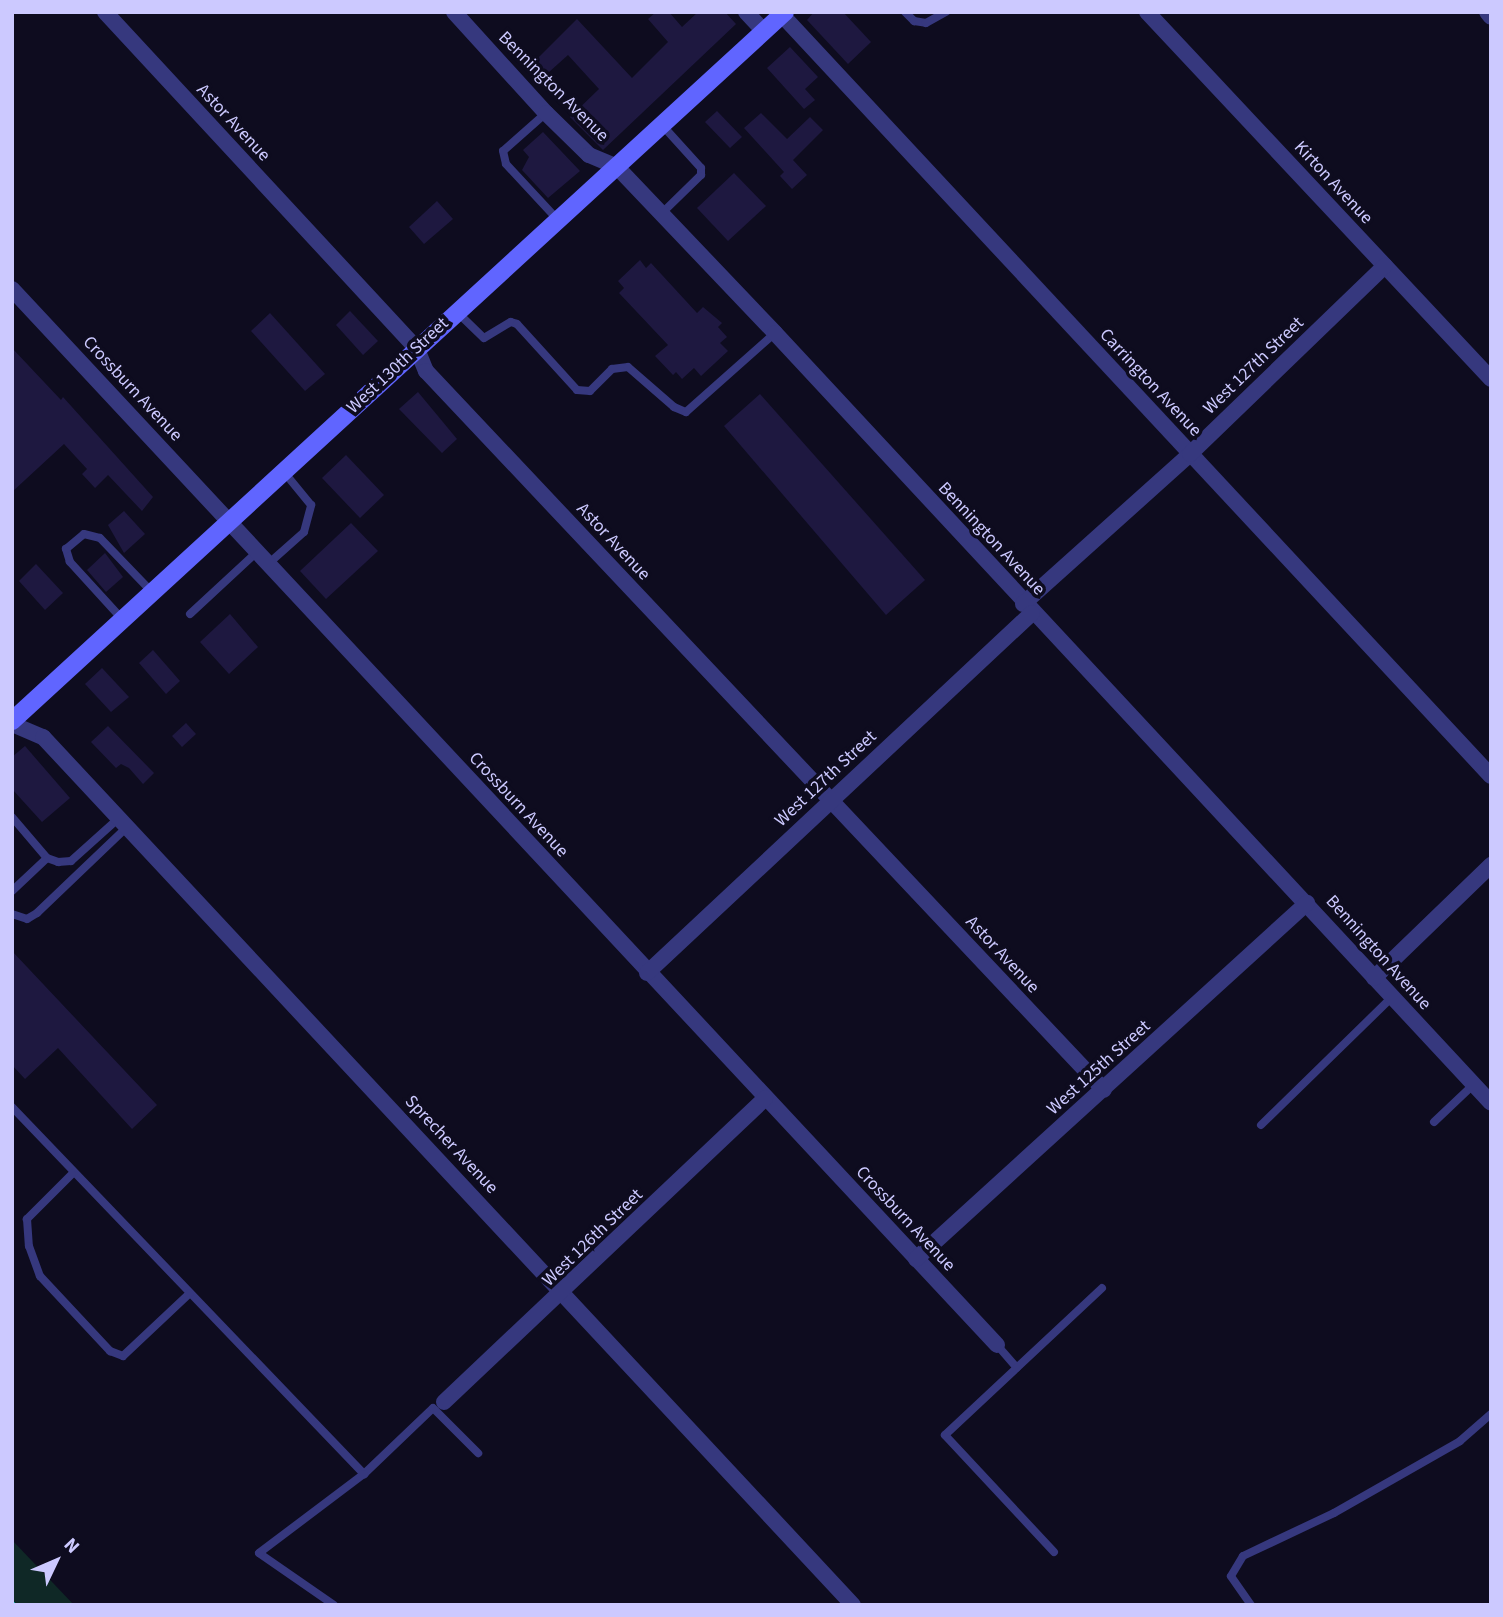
<!DOCTYPE html>
<html>
<head>
<meta charset="utf-8">
<style>
  body { margin:0 }
  #map { position:relative; width:1503px; height:1617px; overflow:hidden; background:#0e0c1f; font-family:"Source Sans 3",sans-serif }
  div>[style] { position:absolute }
  .green>* { inset:0; background:#0f2826 }
  .building>* { inset:0; background:#1e1840 }
  .service>* { height:8px; margin:-4px; padding:0 4px; transform-origin:4px; border-radius:4px; background:#36387e }
  .minor>* { height:16px; margin:-8px; padding:0 8px; transform-origin:8px; border-radius:8px; background:#36387e }
  .secondary>* { height:18px; margin:-9px; padding:0 9px; transform-origin:9px; border-radius:9px; background:#6065ff }
  .rail>* { height:5px; margin-top:-2.5px; transform-origin:0; background:repeating-linear-gradient(90deg,#00eaf4 0 10px,transparent 0 19px) }
  span { translate:-50% -50%; white-space:nowrap; text-align:center; line-height:1.15; -webkit-text-stroke:7px #0e0c1f; paint-order:stroke }
  .street-label { font-size:18px; color:#ccc9ff }
  .frame { position:absolute; inset:0; border:14px solid #ccc9ff; pointer-events:none }
  .north { position:absolute; left:21px; top:1526px; width:70px; height:70px; -webkit-text-stroke:5px #0e0c1f; paint-order:stroke; rotate:46deg; font-size:19px; font-weight:700; line-height:28px; text-align:center; color:#ccc9ff }
  .north::after { content:''; display:block; margin:auto; width:24px; height:32px; background:#ccc9ff; clip-path:polygon(50% 0,100% 100%,50% 72%,0 100%) }
</style>
</head>
<body>
<div id="map">
  <div class="green">
    <div style="clip-path:polygon(12px 1540px,74px 1605px,12px 1605px)"></div>
  </div>
  <div class="building">
    <div style="clip-path:polygon(656px 12px,669px 12px,682px 27px,698px 12px,725px 12px,736px 24px,603px 150px,570px 117px,599px 89px,568px 55px,539px 81px,527px 69px,577px 19px,632px 78px,668px 42px,648px 19px)"></div>
    <div style="clip-path:polygon(814px 12px,843px 12px,871px 42px,848px 64px,807px 20px)"></div>
    <div style="clip-path:polygon(790px 47px,818px 77px,805px 89px,815px 100px,804px 109px,767px 68px)"></div>
    <div style="clip-path:polygon(717px 111px,742px 137px,730px 148px,705px 122px)"></div>
    <div style="clip-path:polygon(761px 113px,787px 139px,810px 117px,823px 130px,793px 160px,807px 175px,792px 189px,780px 176px,784px 172px,744px 128px)"></div>
    <div style="clip-path:polygon(543px 132px,580px 171px,548px 198px,522px 170px,529px 157px,523px 150px)"></div>
    <div style="clip-path:polygon(734px 173px,766px 206px,728px 241px,697px 208px)"></div>
    <div style="clip-path:polygon(437px 201px,453px 219px,424px 244px,409px 227px)"></div>
    <div style="clip-path:polygon(640px 260px,646px 268px,651px 263px,697px 313px,703px 307px,722px 323px,718px 327px,727px 337px,720px 343px,728px 351px,701px 376px,694px 368px,682px 379px,676px 372px,673px 375px,655px 356px,668px 345px,619px 293px,624px 288px,618px 281px)"></div>
    <div style="clip-path:polygon(350px 311px,378px 341px,363px 355px,336px 325px)"></div>
    <div style="clip-path:polygon(270px 313px,325px 374px,305px 391px,251px 331px)"></div>
    <div style="clip-path:polygon(12px 348px,61px 400px,63px 397px,153px 497px,142px 511px,108px 475px,95px 488px,82px 474px,87px 469px,64px 444px,12px 492px)"></div>
    <div style="clip-path:polygon(418px 392px,457px 439px,442px 453px,399px 409px)"></div>
    <div style="clip-path:polygon(760px 394px,925px 580px,886px 615px,724px 426px)"></div>
    <div style="clip-path:polygon(346px 455px,384px 495px,360px 518px,322px 478px)"></div>
    <div style="clip-path:polygon(124px 511px,145px 534px,124px 553px,108px 525px)"></div>
    <div style="clip-path:polygon(351px 523px,378px 551px,326px 599px,300px 571px)"></div>
    <div style="clip-path:polygon(105px 553px,123px 577px,106px 592px,87px 570px)"></div>
    <div style="clip-path:polygon(36px 564px,63px 593px,45px 610px,19px 581px)"></div>
    <div style="clip-path:polygon(230px 614px,258px 647px,229px 674px,200px 642px)"></div>
    <div style="clip-path:polygon(153px 650px,180px 681px,166px 694px,139px 663px)"></div>
    <div style="clip-path:polygon(102px 668px,129px 697px,111px 712px,85px 684px)"></div>
    <div style="clip-path:polygon(186px 723px,196px 734px,182px 747px,172px 736px)"></div>
    <div style="clip-path:polygon(108px 726px,154px 773px,143px 784px,129px 768px,121px 764px,116px 768px,91px 742px)"></div>
    <div style="clip-path:polygon(25px 746px,70px 798px,42px 822px,12px 789px,12px 757px)"></div>
    <div style="clip-path:polygon(12px 951px,157px 1105px,132px 1129px,58px 1048px,25px 1079px,12px 1065px)"></div>
  </div>
  <div class="service">
    <div style="left:905px;top:12px;width:13px;rotate:45deg"></div>
    <div style="left:914px;top:21px;width:12px;rotate:9deg"></div>
    <div style="left:926px;top:23px;width:23px;rotate:-29deg"></div>
    <div style="left:546px;top:113px;width:57px;rotate:138.5deg"></div>
    <div style="left:503px;top:151px;width:13px;rotate:77deg"></div>
    <div style="left:506px;top:164px;width:76px;rotate:47.1deg"></div>
    <div style="left:661px;top:214px;width:56px;rotate:-44.3deg"></div>
    <div style="left:701px;top:175px;width:7px;rotate:-90deg"></div>
    <div style="left:701px;top:168px;width:58px;rotate:-132.2deg"></div>
    <div style="left:458px;top:313px;width:36px;rotate:44deg"></div>
    <div style="left:484px;top:338px;width:31px;rotate:-31deg"></div>
    <div style="left:511px;top:322px;width:6px;rotate:18deg"></div>
    <div style="left:517px;top:324px;width:89px;rotate:47.7deg"></div>
    <div style="left:577px;top:390px;width:13px;rotate:4deg"></div>
    <div style="left:590px;top:391px;width:31px;rotate:-45deg"></div>
    <div style="left:612px;top:369px;width:16px;rotate:-7deg"></div>
    <div style="left:628px;top:367px;width:61px;rotate:41deg"></div>
    <div style="left:674px;top:407px;width:13px;rotate:23deg"></div>
    <div style="left:686px;top:412px;width:119px;rotate:-41.6deg"></div>
    <div style="left:268px;top:564px;width:48px;rotate:-41.6deg"></div>
    <div style="left:304px;top:532px;width:28px;rotate:-75deg"></div>
    <div style="left:311px;top:505px;width:43px;rotate:-129.3deg"></div>
    <div style="left:190px;top:614px;width:91px;rotate:-42.8deg"></div>
    <div style="left:123px;top:620px;width:79px;rotate:-132.4deg"></div>
    <div style="left:70px;top:562px;width:14px;rotate:-107deg"></div>
    <div style="left:66px;top:549px;width:23px;rotate:-40deg"></div>
    <div style="left:84px;top:534px;width:16px;rotate:14deg"></div>
    <div style="left:100px;top:538px;width:76px;rotate:46.1deg"></div>
    <div style="left:12px;top:817px;width:54px;rotate:49.5deg"></div>
    <div style="left:47px;top:858px;width:12px;rotate:20deg"></div>
    <div style="left:58px;top:862px;width:13px;rotate:-4deg"></div>
    <div style="left:71px;top:861px;width:64px;rotate:-41.9deg"></div>
    <div style="left:12px;top:891px;width:48px;rotate:-43.3deg"></div>
    <div style="left:12px;top:914px;width:16px;rotate:18deg"></div>
    <div style="left:27px;top:919px;width:12px;rotate:-31deg"></div>
    <div style="left:37px;top:913px;width:124px;rotate:-43.7deg"></div>
    <div style="left:12px;top:1107px;width:509px;rotate:46.2deg"></div>
    <div style="left:364px;top:1474px;width:95px;rotate:-43.7deg"></div>
    <div style="left:433px;top:1408px;width:64px;rotate:45deg"></div>
    <div style="left:1434px;top:1122px;width:54px;rotate:-43.5deg"></div>
    <div style="left:1261px;top:1125px;width:183px;rotate:-44.3deg"></div>
    <div style="left:72px;top:1174px;width:64px;rotate:135deg"></div>
    <div style="left:27px;top:1219px;width:27px;rotate:86deg"></div>
    <div style="left:29px;top:1246px;width:32px;rotate:70deg"></div>
    <div style="left:40px;top:1276px;width:103px;rotate:47deg"></div>
    <div style="left:110px;top:1351px;width:14px;rotate:21deg"></div>
    <div style="left:123px;top:1356px;width:91px;rotate:-43.2deg"></div>
    <div style="left:997px;top:1345px;width:30px;rotate:49deg"></div>
    <div style="left:1054px;top:1552px;width:160px;rotate:-133deg"></div>
    <div style="left:945px;top:1435px;width:215px;rotate:-43.1deg"></div>
    <div style="left:334px;top:1605px;width:91px;rotate:-145.3deg"></div>
    <div style="left:259px;top:1553px;width:131px;rotate:-37deg"></div>
    <div style="left:1251px;top:1605px;width:35px;rotate:-125deg"></div>
    <div style="left:1231px;top:1576px;width:23px;rotate:-59deg"></div>
    <div style="left:1243px;top:1556px;width:101px;rotate:-25.3deg"></div>
    <div style="left:1334px;top:1513px;width:145px;rotate:-29.7deg"></div>
    <div style="left:1460px;top:1441px;width:41px;rotate:-41.1deg"></div>
  </div>
  <div class="minor">
    <div style="left:105px;top:12px;width:459px;rotate:47.2deg"></div>
    <div style="left:417px;top:349px;width:24px;rotate:68deg"></div>
    <div style="left:426px;top:371px;width:988px;rotate:46.68deg"></div>
    <div style="left:454px;top:12px;width:137px;rotate:47.7deg"></div>
    <div style="left:546px;top:113px;width:60px;rotate:44.3deg"></div>
    <div style="left:589px;top:155px;width:30px;rotate:23deg"></div>
    <div style="left:617px;top:167px;width:229px;rotate:46.4deg"></div>
    <div style="left:775px;top:333px;width:1051px;rotate:47.08deg"></div>
    <div style="left:746px;top:12px;width:26px;rotate:47deg"></div>
    <div style="left:1147px;top:12px;width:503px;rotate:46.85deg"></div>
    <div style="left:1487px;top:12px;width:6px;rotate:51deg"></div>
    <div style="left:782px;top:15px;width:1040px;rotate:47.03deg"></div>
    <div style="left:12px;top:289px;width:1444px;rotate:46.99deg"></div>
    <div style="left:1023px;top:604px;width:224px;rotate:-41.9deg"></div>
    <div style="left:1190px;top:454px;width:271px;rotate:-44deg"></div>
    <div style="left:12px;top:724px;width:34px;rotate:23deg"></div>
    <div style="left:43px;top:737px;width:1187px;rotate:46.98deg"></div>
    <div style="left:647px;top:973px;width:527px;rotate:-43.08deg"></div>
    <div style="left:1374px;top:978px;width:163px;rotate:-44deg"></div>
    <div style="left:916px;top:1259px;width:529px;rotate:-42.32deg"></div>
    <div style="left:444px;top:1402px;width:442px;rotate:-43.4deg"></div>
  </div>
  <div class="secondary">
    <div style="left:12px;top:721px;width:1049px;rotate:-42.53deg"></div>
  </div>
  <div class="rail">
    <div style="left:12px;top:1603px;width:3px;rotate:45deg"></div>
  </div>
  <div class="street-label">
    <span style="left:553px;top:87px;rotate:45deg">Bennington Avenue</span>
    <span style="left:233px;top:123px;rotate:47deg">Astor Avenue</span>
    <span style="left:1333px;top:183px;rotate:47deg">Kirton Avenue</span>
    <span style="left:398px;top:366px;rotate:-43deg">West 130th Street</span>
    <span style="left:1254px;top:366px;rotate:-44deg">West 127th Street</span>
    <span style="left:1150px;top:383px;rotate:47deg">Carrington Avenue</span>
    <span style="left:132px;top:389px;rotate:47deg">Crossburn Avenue</span>
    <span style="left:991px;top:539px;rotate:47deg">Bennington Avenue</span>
    <span style="left:613px;top:542px;rotate:47deg">Astor Avenue</span>
    <span style="left:826px;top:779px;rotate:-43deg">West 127th Street</span>
    <span style="left:518px;top:805px;rotate:47deg">Crossburn Avenue</span>
    <span style="left:1378px;top:953px;rotate:48deg">Bennington Avenue</span>
    <span style="left:1002px;top:955px;rotate:47deg">Astor Avenue</span>
    <span style="left:1099px;top:1068px;rotate:-42deg">West 125th Street</span>
    <span style="left:451px;top:1145px;rotate:47deg">Sprecher Avenue</span>
    <span style="left:905px;top:1219px;rotate:47deg">Crossburn Avenue</span>
    <span style="left:593px;top:1238px;rotate:-44deg">West 126th Street</span>
  </div>
  <div class="frame"></div>
  <div class="north">N</div>
</div>
</body>
</html>
